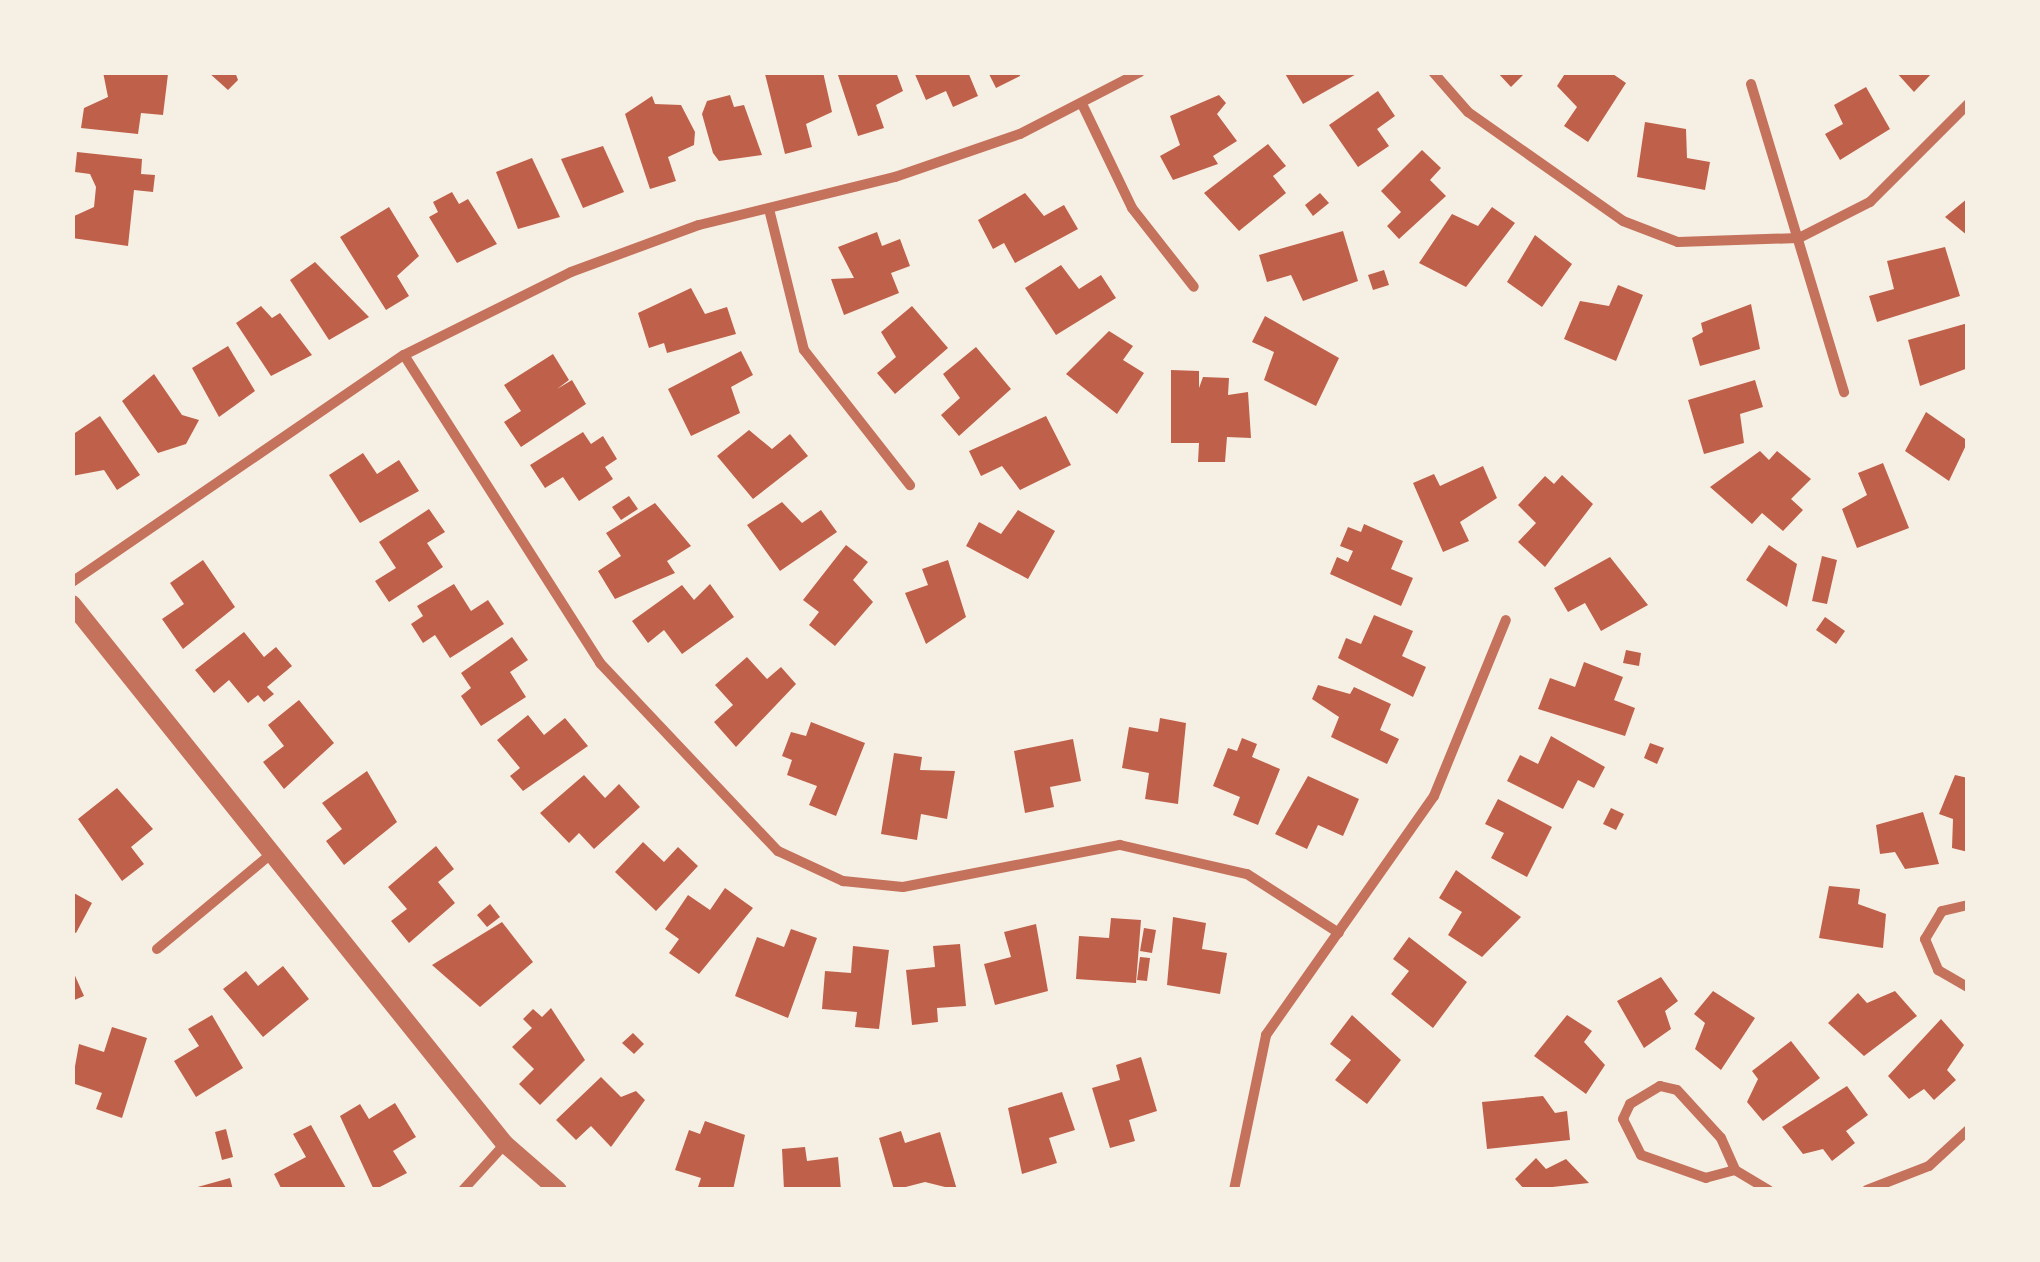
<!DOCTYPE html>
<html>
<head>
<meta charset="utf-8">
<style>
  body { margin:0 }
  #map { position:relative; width:2040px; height:1262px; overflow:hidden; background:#f6efe4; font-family:Manrope,sans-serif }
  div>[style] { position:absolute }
  .building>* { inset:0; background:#bf614a }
  .minor>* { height:10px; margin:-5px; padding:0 5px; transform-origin:5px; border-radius:5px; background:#c5725c }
  .tertiary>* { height:18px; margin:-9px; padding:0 9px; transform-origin:9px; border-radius:9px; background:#c5725c }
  span { translate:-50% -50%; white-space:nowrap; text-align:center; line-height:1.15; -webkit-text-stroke:10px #f6efe4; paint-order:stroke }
  .frame { position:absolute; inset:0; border:75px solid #f6efe4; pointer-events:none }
</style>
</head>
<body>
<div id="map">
  <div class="building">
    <div style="clip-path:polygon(103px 72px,168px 74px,163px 115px,141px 113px,138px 134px,81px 128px,84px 108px,108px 97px)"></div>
    <div style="clip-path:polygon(208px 72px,235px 72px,238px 80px,228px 90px)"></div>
    <div style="clip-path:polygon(823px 72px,832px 112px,806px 124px,812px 147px,785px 154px,765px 74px)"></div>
    <div style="clip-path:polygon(837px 72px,896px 72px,903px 91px,876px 105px,884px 128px,858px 136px)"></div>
    <div style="clip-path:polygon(914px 72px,968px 72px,978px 96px,953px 107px,946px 91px,926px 100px)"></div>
    <div style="clip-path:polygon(988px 72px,1019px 72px,1020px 76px,996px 88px)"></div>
    <div style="clip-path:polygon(1284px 72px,1360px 72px,1303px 104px)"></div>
    <div style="clip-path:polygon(1497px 72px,1526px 72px,1511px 87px)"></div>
    <div style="clip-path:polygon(1566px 72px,1610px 72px,1626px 83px,1588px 142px,1564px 126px,1577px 107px,1557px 86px)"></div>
    <div style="clip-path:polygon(1896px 72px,1933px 72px,1914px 92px)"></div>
    <div style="clip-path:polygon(1866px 87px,1890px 129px,1840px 160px,1825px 134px,1843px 124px,1834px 105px)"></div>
    <div style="clip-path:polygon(1378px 91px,1395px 116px,1377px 129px,1389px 146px,1358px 167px,1329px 125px)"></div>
    <div style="clip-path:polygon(730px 95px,734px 107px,744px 105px,762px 155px,719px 161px,713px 153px,702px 114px,707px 101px)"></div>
    <div style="clip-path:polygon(1219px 95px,1226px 103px,1217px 114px,1237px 141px,1213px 156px,1218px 164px,1173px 180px,1160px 156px,1180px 145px,1170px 116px)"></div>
    <div style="clip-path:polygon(652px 96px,655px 104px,681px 105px,695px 132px,694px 145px,668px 157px,676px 181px,650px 189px,625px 114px)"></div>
    <div style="clip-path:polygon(1645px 122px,1686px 129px,1687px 158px,1710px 162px,1705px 190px,1637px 177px)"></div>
    <div style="clip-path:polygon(1268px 144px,1286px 166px,1273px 176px,1286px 193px,1239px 231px,1204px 193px)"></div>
    <div style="clip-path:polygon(603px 146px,624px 192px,583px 208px,561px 159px)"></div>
    <div style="clip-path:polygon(1422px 150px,1441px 168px,1430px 180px,1446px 196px,1399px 239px,1387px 226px,1401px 212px,1381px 191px)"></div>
    <div style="clip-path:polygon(77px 152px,142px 159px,141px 174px,155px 175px,153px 192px,134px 190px,128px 246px,72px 238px,72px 217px,94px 207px,96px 187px,90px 174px,75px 172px)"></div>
    <div style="clip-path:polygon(532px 158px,560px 217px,518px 229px,496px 172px)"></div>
    <div style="clip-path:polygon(452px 192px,459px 204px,468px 199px,497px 244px,457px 263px,429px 217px,438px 212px,433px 202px)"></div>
    <div style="clip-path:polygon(1025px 193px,1044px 216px,1064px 205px,1078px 229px,1015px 263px,1004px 243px,993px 249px,978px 220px)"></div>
    <div style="clip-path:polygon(1320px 193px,1329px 203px,1313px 216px,1305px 205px)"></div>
    <div style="clip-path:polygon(1968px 198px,1968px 236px,1945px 217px)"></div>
    <div style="clip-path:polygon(389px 207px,419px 256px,397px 276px,409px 296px,386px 310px,340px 237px)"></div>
    <div style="clip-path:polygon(1492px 207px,1515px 223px,1466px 287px,1419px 263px,1452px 214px,1478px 226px)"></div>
    <div style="clip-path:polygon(1343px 231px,1358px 281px,1303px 301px,1291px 275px,1267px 282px,1259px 255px)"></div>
    <div style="clip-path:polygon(877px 232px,882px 246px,900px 239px,910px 266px,891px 273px,899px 293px,844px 315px,831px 279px,854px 278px,838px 247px)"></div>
    <div style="clip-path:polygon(1535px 235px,1572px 264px,1542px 307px,1507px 282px)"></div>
    <div style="clip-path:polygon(1945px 247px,1960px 296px,1877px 322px,1869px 296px,1894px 289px,1887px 261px)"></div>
    <div style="clip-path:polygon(315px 262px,369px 317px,329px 340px,290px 280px)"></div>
    <div style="clip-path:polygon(1061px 265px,1079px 289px,1101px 275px,1116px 298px,1056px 335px,1025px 288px)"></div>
    <div style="clip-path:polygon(1384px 270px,1389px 285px,1373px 290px,1368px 275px)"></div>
    <div style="clip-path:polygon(1618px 285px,1643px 295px,1616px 361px,1564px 339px,1580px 301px,1609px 306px)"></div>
    <div style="clip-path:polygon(691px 288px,705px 314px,727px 307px,736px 334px,667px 353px,664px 343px,649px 348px,638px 313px)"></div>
    <div style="clip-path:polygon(1751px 304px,1760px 349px,1700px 366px,1692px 338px,1703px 332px,1701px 323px)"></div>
    <div style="clip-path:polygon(261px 306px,272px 318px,280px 313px,312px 355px,271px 376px,236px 323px)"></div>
    <div style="clip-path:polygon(912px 306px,948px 348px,895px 394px,877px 373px,896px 357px,881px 332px)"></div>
    <div style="clip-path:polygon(1265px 316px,1339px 358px,1316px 406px,1264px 380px,1274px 352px,1252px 342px)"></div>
    <div style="clip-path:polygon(1968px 323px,1968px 368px,1920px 386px,1908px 340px)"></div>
    <div style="clip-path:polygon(1109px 331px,1133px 346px,1123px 360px,1144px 373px,1117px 414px,1066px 374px)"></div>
    <div style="clip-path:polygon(228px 346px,255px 391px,219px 417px,192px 368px)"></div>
    <div style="clip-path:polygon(976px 347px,1011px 389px,959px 436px,941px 415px,960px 398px,943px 374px)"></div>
    <div style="clip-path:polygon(741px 351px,753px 375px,731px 387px,740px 413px,691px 436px,668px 389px)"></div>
    <div style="clip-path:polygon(553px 354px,569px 380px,557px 389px,572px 380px,586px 404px,521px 447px,504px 422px,521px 411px,504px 385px)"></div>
    <div style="clip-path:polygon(1171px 370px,1199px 371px,1199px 388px,1203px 377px,1229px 378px,1228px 395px,1248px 392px,1251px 438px,1227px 437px,1225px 462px,1198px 462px,1199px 443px,1171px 443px)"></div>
    <div style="clip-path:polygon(154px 374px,182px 415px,199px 420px,186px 444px,158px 453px,122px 401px)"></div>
    <div style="clip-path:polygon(1755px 380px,1763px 407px,1740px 414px,1744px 443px,1704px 454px,1688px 400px)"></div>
    <div style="clip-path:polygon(1926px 412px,1968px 441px,1949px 481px,1905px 451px)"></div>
    <div style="clip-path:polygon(100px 416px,140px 475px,117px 490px,104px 470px,72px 476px,72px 435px)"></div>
    <div style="clip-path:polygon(1046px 416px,1071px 465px,1020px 490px,1002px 466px,981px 476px,969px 451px)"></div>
    <div style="clip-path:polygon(749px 430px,772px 449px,790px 434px,808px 456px,753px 499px,717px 456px)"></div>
    <div style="clip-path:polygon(583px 432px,591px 444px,603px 436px,617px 459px,605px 467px,613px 479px,579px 501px,563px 477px,545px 488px,530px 465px)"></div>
    <div style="clip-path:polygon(1760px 451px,1769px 460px,1777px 451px,1811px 479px,1791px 499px,1803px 510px,1783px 531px,1762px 513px,1752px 524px,1710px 487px)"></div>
    <div style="clip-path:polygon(363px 453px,377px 474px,399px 460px,419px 491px,360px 523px,329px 475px)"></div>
    <div style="clip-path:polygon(1883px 463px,1909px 528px,1857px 548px,1842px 509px,1867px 495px,1858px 473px)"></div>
    <div style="clip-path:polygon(1483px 466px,1497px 498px,1460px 522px,1469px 541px,1443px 552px,1413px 483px,1434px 474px,1440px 486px)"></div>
    <div style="clip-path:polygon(1562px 475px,1593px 504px,1545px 567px,1518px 542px,1536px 523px,1518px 505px,1545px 476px,1554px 484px)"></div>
    <div style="clip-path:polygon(629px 496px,638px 509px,621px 520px,612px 507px)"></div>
    <div style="clip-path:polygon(782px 502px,802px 523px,821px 510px,837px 532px,780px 571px,747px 525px)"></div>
    <div style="clip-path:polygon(655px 503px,691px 546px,667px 561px,675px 573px,615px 599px,598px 571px,621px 556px,606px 533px)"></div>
    <div style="clip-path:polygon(429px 509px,445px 532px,427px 543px,443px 567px,389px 602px,375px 581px,396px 568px,379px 542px)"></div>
    <div style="clip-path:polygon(1018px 510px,1055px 531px,1028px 579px,966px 546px,979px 522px,1001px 534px)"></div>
    <div style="clip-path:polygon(1364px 524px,1403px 541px,1391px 569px,1413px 578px,1401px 606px,1330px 574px,1337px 557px,1348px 562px,1353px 551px,1340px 546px,1348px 527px,1361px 532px)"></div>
    <div style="clip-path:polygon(846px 545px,868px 562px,853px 580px,873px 602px,835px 646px,809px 625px,819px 612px,803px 600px)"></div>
    <div style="clip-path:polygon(1769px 545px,1797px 564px,1787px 607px,1746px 580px)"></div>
    <div style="clip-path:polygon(1822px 556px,1837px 560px,1827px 604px,1812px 601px)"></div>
    <div style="clip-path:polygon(1610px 557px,1648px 605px,1601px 631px,1585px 603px,1568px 612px,1554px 588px)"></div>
    <div style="clip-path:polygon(203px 560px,235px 607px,183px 649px,162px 619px,184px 604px,170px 583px)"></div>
    <div style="clip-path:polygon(948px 560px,966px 617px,926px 644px,905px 593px,928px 585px,922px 569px)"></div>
    <div style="clip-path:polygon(454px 584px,471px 611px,488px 600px,504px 624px,450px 658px,435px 635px,423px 643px,411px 624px,423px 616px,417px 606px)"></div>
    <div style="clip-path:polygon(710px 584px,734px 617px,682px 654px,664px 630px,648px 643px,632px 621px,682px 585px,694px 600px)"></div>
    <div style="clip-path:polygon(1374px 615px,1413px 631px,1402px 656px,1426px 667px,1413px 697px,1338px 658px,1346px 638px,1361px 644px)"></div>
    <div style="clip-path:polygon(1825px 617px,1845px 631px,1836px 644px,1816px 630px)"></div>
    <div style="clip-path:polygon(244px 632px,264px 657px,276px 647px,292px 666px,267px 687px,274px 694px,264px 702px,258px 695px,248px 703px,229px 680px,214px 693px,195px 670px)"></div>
    <div style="clip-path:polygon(512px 637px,528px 660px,510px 672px,526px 697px,481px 726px,461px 696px,471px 688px,461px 673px)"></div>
    <div style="clip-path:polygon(1626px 650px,1641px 653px,1639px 666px,1623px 663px)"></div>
    <div style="clip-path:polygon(747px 657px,767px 679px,781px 667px,796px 684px,736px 747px,714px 722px,733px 705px,715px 685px)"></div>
    <div style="clip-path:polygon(1584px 662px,1623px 677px,1614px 700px,1635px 708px,1625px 736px,1538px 709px,1550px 678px,1575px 687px)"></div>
    <div style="clip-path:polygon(1318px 685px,1350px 694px,1354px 687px,1391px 704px,1380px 730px,1399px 739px,1387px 764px,1331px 737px,1339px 717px,1312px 699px)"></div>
    <div style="clip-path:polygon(299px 700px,334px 743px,284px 789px,263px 762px,284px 746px,268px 725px)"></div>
    <div style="clip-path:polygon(528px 715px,544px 735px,565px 718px,588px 746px,523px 791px,510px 776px,520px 768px,497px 740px)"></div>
    <div style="clip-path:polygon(1160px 718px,1186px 723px,1178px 804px,1145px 799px,1149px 773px,1122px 768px,1129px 727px,1158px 732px)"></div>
    <div style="clip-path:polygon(811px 722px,865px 743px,836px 816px,809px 805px,817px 786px,787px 775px,792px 760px,782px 756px,791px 732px,806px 736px)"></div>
    <div style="clip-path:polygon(1551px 736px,1605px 767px,1594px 788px,1578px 780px,1563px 809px,1507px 781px,1520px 755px,1538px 764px)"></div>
    <div style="clip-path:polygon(1242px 738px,1257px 744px,1252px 757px,1280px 769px,1258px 825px,1233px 815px,1240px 797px,1213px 786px,1228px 748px,1237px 751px)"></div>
    <div style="clip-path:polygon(1073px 739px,1081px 781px,1050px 787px,1054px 807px,1025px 813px,1014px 751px)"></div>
    <div style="clip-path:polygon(1650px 743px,1664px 748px,1657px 764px,1644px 758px)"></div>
    <div style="clip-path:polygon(894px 753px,922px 757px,920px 770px,955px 771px,947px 819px,921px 814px,917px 840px,881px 834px)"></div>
    <div style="clip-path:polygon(367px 771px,397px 822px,344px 865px,326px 841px,342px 829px,322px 803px)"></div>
    <div style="clip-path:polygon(584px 775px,605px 798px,619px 784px,640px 807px,594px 849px,579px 833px,569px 843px,540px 813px)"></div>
    <div style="clip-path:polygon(1955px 775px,1968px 778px,1968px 852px,1952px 848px,1953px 819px,1939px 814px)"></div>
    <div style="clip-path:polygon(1308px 776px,1359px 799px,1343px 836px,1318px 825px,1307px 849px,1275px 834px)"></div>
    <div style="clip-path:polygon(117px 788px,153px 829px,131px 847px,144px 864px,122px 881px,78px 819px)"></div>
    <div style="clip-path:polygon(1498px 799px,1552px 827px,1527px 877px,1491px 858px,1504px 833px,1485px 824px)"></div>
    <div style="clip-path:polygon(1611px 808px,1624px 814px,1616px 830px,1603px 824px)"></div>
    <div style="clip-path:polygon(1923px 812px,1939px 864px,1905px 869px,1895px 852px,1880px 854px,1876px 825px)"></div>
    <div style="clip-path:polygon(643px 842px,664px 862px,678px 847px,698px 866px,656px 911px,615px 872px)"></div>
    <div style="clip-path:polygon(436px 846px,454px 869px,438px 882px,455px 903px,409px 943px,391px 921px,407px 909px,388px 887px)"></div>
    <div style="clip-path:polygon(1456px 870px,1521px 917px,1482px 957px,1448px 935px,1462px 912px,1439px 898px)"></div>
    <div style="clip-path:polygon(1829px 886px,1860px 889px,1858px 904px,1886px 914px,1883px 948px,1819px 938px)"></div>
    <div style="clip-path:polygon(725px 888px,753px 908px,699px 974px,669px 953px,679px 939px,665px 929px,688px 895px,710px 910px)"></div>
    <div style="clip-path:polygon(72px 892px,92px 903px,76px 933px,72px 931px)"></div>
    <div style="clip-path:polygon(490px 904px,500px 917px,487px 927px,477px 915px)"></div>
    <div style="clip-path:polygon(1173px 917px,1206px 923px,1202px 949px,1227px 953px,1220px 994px,1167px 985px)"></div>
    <div style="clip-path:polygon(1111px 918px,1141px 920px,1136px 983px,1076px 979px,1079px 936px,1109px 938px)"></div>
    <div style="clip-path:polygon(502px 922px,533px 962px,480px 1007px,432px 965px)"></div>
    <div style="clip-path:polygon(1036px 924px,1048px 991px,995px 1005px,984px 964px,1011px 957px,1004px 932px)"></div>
    <div style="clip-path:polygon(1144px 928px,1156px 930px,1152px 953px,1140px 951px)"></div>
    <div style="clip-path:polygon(791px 929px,817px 938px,788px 1018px,735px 996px,757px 937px,784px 947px)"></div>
    <div style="clip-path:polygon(1409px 937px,1467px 982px,1433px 1028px,1391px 994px,1409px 971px,1393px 959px)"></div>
    <div style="clip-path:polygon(960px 944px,966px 1006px,937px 1008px,938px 1022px,912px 1025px,906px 970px,935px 967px,933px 946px)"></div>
    <div style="clip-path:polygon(853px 946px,889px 950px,879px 1029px,855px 1027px,857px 1012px,822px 1009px,825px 971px,851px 973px)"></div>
    <div style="clip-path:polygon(1140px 957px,1150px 958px,1147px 981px,1137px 980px)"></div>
    <div style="clip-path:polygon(283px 966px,309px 999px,263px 1037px,223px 989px,246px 971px,258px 986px)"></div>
    <div style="clip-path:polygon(72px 969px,84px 996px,72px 1001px)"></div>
    <div style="clip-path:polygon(1661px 977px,1678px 1001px,1665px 1011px,1671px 1029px,1644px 1048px,1617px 1001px)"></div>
    <div style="clip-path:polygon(1713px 991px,1755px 1018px,1721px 1070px,1695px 1049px,1705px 1023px,1694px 1014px)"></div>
    <div style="clip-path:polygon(1895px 991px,1917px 1016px,1864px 1056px,1828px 1023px,1858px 993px,1867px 1003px)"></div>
    <div style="clip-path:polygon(551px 1008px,585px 1060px,540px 1105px,519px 1084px,534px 1069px,512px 1047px,532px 1028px,523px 1019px,533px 1009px,542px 1017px)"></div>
    <div style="clip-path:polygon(212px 1015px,243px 1068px,196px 1097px,174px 1061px,199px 1046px,188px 1029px)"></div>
    <div style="clip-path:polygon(1352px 1015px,1401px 1060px,1367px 1104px,1335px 1080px,1351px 1060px,1330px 1044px)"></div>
    <div style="clip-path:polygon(1567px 1015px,1592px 1031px,1584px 1042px,1605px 1065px,1586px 1094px,1534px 1056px)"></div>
    <div style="clip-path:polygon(1941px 1019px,1964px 1045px,1947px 1070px,1956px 1080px,1934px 1100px,1924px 1089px,1909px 1099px,1888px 1076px)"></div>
    <div style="clip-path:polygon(112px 1027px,147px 1038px,122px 1118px,96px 1109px,102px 1093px,72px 1083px,79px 1044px,104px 1052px)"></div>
    <div style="clip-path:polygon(633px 1033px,644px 1044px,634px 1054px,622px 1043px)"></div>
    <div style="clip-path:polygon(1791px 1041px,1820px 1078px,1763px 1121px,1747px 1102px,1758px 1079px,1752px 1071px)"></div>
    <div style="clip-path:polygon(1141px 1057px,1157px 1111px,1129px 1120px,1135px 1141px,1110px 1148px,1092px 1088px,1120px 1080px,1116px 1065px)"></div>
    <div style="clip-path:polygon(601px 1077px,621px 1097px,636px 1091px,645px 1100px,611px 1147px,591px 1126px,576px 1140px,556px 1120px)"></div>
    <div style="clip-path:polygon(1847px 1086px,1868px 1115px,1846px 1131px,1855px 1143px,1832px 1161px,1823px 1149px,1803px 1154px,1782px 1127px)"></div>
    <div style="clip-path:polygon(1062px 1092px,1075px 1130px,1049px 1138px,1057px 1163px,1022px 1174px,1008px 1108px)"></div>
    <div style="clip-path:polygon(1543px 1096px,1555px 1113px,1567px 1111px,1570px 1140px,1487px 1149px,1482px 1102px)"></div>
    <div style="clip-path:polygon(395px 1103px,416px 1137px,393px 1151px,407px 1173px,374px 1190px,340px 1116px,360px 1104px,369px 1119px)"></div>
    <div style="clip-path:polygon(705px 1121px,745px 1135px,733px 1190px,697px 1190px,701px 1178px,675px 1170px,689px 1130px,700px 1134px)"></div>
    <div style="clip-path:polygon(311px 1125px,347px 1190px,282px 1190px,274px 1174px,306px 1157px,293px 1134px)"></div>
    <div style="clip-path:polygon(226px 1129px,233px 1157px,222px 1160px,215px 1132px)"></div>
    <div style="clip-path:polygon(901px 1131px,905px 1143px,940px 1132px,957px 1190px,925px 1182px,894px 1190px,879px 1138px)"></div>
    <div style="clip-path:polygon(805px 1147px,807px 1161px,838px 1157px,841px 1190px,784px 1190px,782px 1149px)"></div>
    <div style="clip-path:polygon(1536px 1158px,1546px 1169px,1566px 1159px,1589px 1183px,1525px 1190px,1515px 1179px)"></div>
    <div style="clip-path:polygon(230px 1178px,233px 1190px,194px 1190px,194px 1188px)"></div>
  </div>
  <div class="minor">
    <div style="left:1433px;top:72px;width:53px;rotate:48.8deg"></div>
    <div style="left:1468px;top:112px;width:189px;rotate:35.1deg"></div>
    <div style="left:1623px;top:221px;width:59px;rotate:20.9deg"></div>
    <div style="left:1678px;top:242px;width:121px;rotate:-1.9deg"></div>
    <div style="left:1799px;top:238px;width:80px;rotate:-26.9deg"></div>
    <div style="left:1870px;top:202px;width:139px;rotate:-45deg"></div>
    <div style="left:1751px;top:84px;width:322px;rotate:73.2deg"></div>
    <div style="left:1083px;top:106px;width:113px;rotate:64.3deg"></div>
    <div style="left:1132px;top:208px;width:100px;rotate:51.9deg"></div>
    <div style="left:769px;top:209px;width:145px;rotate:76.1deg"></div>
    <div style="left:804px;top:350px;width:172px;rotate:51.9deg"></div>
    <div style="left:404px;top:355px;width:365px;rotate:57.5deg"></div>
    <div style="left:600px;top:663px;width:259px;rotate:46.6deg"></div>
    <div style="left:778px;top:851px;width:72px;rotate:24.8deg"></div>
    <div style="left:843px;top:881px;width:60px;rotate:5.7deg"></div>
    <div style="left:903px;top:887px;width:221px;rotate:-11deg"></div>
    <div style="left:1120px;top:845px;width:130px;rotate:12.9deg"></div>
    <div style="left:1247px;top:874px;width:109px;rotate:32.7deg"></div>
    <div style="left:72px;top:582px;width:402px;rotate:-34.4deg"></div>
    <div style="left:404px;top:355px;width:186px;rotate:-26.4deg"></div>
    <div style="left:571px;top:272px;width:136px;rotate:-20.2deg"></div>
    <div style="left:699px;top:225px;width:202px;rotate:-13.8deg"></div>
    <div style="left:895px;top:177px;width:132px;rotate:-19deg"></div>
    <div style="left:1020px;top:134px;width:135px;rotate:-27.3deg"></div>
    <div style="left:1968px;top:905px;width:27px;rotate:167deg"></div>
    <div style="left:1942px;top:911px;width:33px;rotate:121deg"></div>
    <div style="left:1925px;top:939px;width:34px;rotate:67deg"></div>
    <div style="left:1938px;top:970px;width:34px;rotate:30deg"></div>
    <div style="left:157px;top:949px;width:148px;rotate:-39.8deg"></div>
    <div style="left:1735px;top:1170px;width:30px;rotate:165deg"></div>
    <div style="left:1706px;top:1178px;width:69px;rotate:-160.5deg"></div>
    <div style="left:1641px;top:1155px;width:40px;rotate:-116.6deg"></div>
    <div style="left:1623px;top:1119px;width:17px;rotate:-65deg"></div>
    <div style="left:1630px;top:1104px;width:35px;rotate:-31deg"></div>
    <div style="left:1660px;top:1086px;width:17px;rotate:13deg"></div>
    <div style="left:1677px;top:1090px;width:65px;rotate:47.5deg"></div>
    <div style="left:1721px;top:1138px;width:35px;rotate:66deg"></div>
    <div style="left:1735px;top:1170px;width:39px;rotate:31deg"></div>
    <div style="left:463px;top:1190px;width:62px;rotate:-47.6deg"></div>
    <div style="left:1234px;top:1190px;width:158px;rotate:-78.3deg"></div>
    <div style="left:1266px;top:1035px;width:292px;rotate:-54.9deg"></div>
    <div style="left:1434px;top:796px;width:190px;rotate:-67.8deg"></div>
    <div style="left:1867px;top:1190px;width:66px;rotate:-21.2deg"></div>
    <div style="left:1929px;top:1166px;width:53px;rotate:-42.7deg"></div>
  </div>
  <div class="tertiary">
    <div style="left:72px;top:604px;width:692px;rotate:51.28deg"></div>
    <div style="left:505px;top:1144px;width:70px;rotate:41deg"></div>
  </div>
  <div class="frame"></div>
</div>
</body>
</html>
